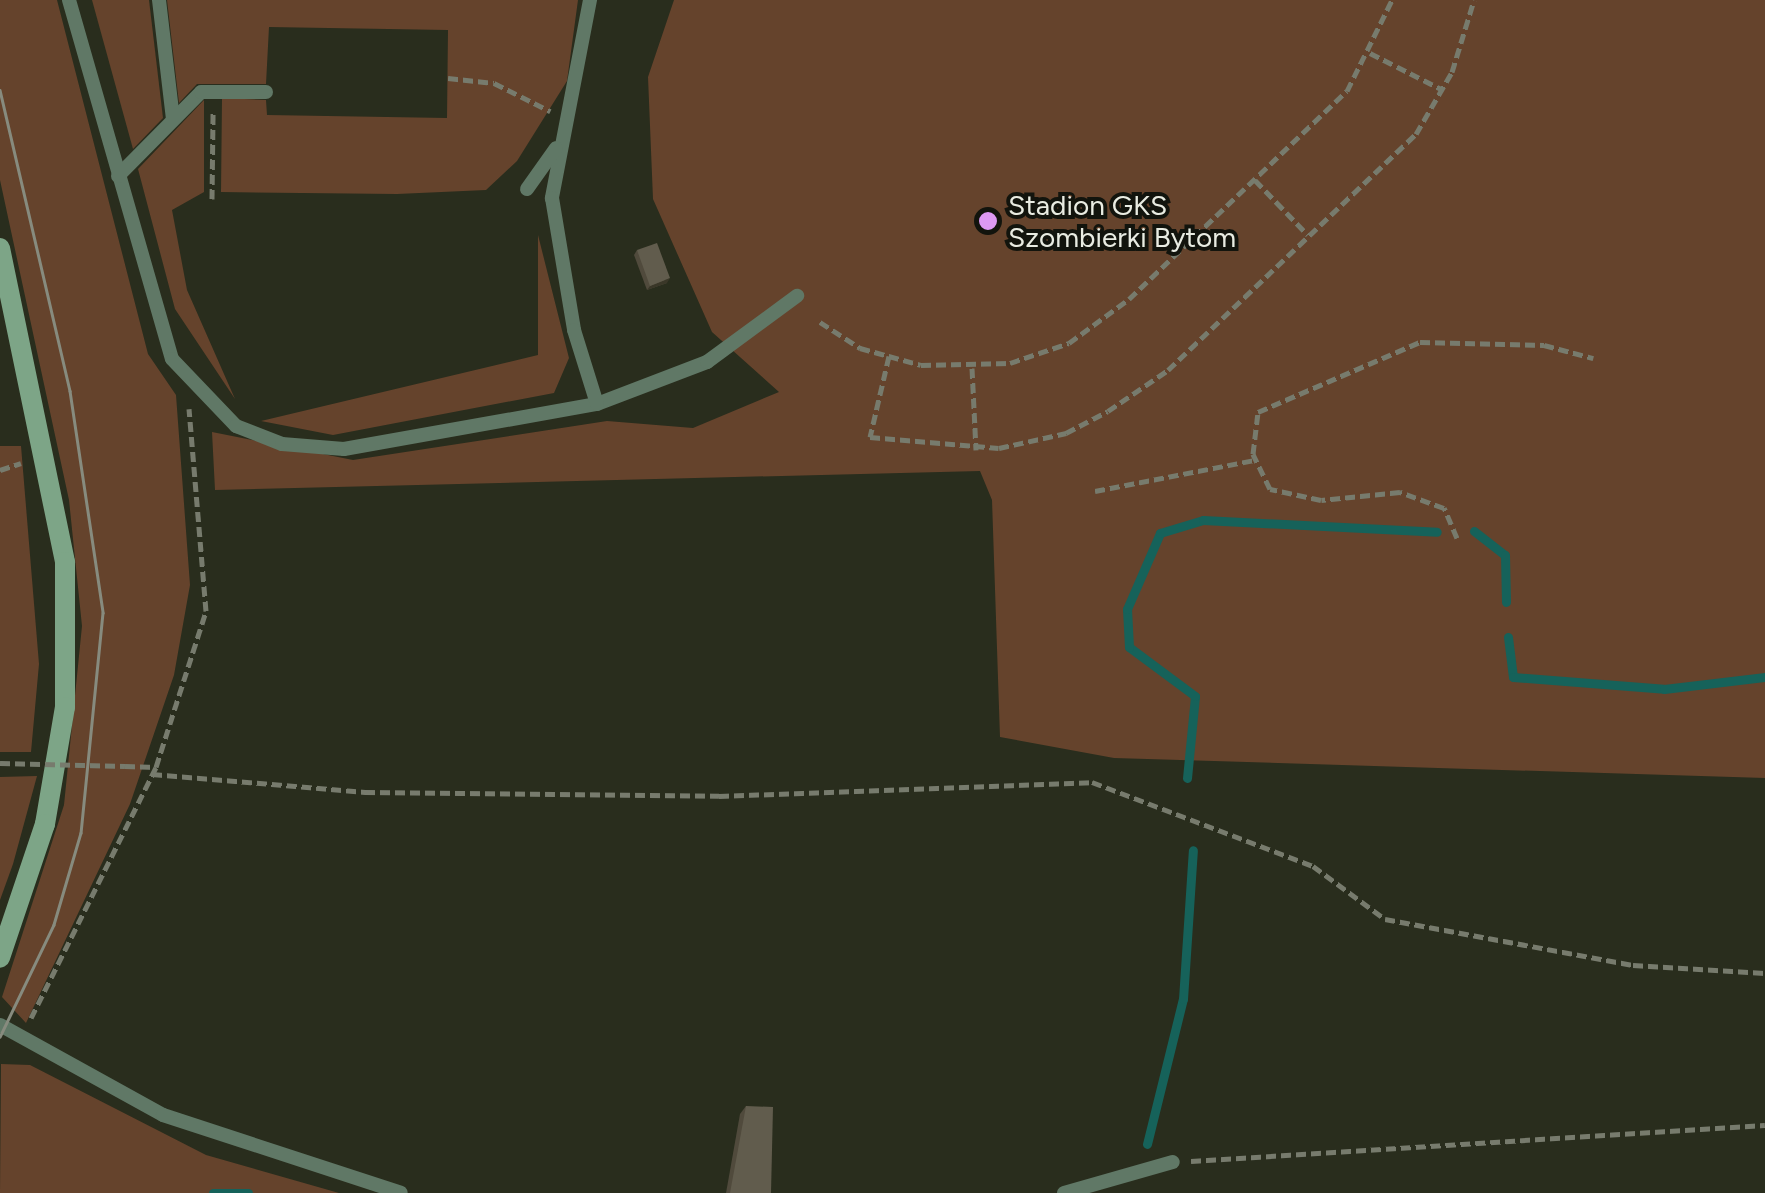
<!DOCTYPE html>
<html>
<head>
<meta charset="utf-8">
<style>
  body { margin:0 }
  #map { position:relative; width:1765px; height:1193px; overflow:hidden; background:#292d1d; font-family:Figtree,sans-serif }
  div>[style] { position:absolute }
  .green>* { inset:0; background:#65432c }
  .stream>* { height:9px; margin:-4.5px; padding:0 4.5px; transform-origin:4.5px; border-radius:4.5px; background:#16625a }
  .path>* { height:5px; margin-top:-2.5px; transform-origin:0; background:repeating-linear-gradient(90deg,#777b6d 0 10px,transparent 0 15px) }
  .lane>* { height:14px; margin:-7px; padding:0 7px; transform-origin:7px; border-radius:7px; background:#607866 }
  .secondary>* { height:20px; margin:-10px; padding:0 10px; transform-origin:10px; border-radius:10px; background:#7da587 }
  .tram>* { height:2.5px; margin:-1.25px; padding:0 1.25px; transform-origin:1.25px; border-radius:1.25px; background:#878b7e }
  .path-bridge>* { height:5px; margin-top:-2.5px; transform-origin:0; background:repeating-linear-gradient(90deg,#777b6d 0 10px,transparent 0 15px) }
  .wall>* { inset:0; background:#504a3c }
  .shaded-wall>* { inset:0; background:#3a3728 }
  .building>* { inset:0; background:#615c4d }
  .dots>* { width:28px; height:28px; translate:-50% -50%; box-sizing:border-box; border:5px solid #12140d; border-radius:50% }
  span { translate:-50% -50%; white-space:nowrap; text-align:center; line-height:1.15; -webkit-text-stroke:8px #12140d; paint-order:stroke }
  .poi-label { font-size:28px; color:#e9ece2 }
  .left { translate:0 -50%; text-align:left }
</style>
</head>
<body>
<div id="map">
  <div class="green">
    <div style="clip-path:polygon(0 0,57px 0,148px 354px,176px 395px,190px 585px,174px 675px,130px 804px,26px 1023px,2px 997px,64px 805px,82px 626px,69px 500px,0 180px)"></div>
    <div style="clip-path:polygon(92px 0,149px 0,163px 118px,133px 149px)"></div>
    <div style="clip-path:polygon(167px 0,578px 0,567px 81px,517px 161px,486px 190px,397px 194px,221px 192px,222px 98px,266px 100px,267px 115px,447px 118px,448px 30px,269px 27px,266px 84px,197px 84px,179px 103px)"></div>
    <div style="clip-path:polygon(674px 0,1765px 0,1765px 778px,1114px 758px,1000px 737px,992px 500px,980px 471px,215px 490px,212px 432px,353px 460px,607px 421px,693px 428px,779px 392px,712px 332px,653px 199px,648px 77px)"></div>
    <div style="clip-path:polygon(204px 100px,204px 192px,172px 210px,187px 290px,235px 399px,175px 309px,138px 169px)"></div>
    <div style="clip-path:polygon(538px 235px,569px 358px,554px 393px,333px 435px,261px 421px,538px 355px)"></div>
    <div style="clip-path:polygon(0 446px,21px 446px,39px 664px,31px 752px,0 752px)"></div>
    <div style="clip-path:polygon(37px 776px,13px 864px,0 900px,0 777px)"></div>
    <div style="clip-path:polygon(1px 1064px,30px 1065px,206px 1155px,339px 1193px,0 1193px)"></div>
  </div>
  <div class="stream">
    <div style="left:1474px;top:531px;width:39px;rotate:38deg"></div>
    <div style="left:1505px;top:555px;width:47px;rotate:88.8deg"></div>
    <div style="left:1508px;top:637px;width:40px;rotate:82.9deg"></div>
    <div style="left:1513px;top:677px;width:151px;rotate:4.5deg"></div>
    <div style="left:1664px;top:689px;width:102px;rotate:-6.8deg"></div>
    <div style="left:1187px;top:778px;width:82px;rotate:-84.4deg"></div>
    <div style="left:1195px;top:696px;width:82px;rotate:-143.4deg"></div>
    <div style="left:1129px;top:647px;width:38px;rotate:-93deg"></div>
    <div style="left:1127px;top:609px;width:83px;rotate:-66.5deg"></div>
    <div style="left:1160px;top:533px;width:45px;rotate:-16.8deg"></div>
    <div style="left:1203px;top:520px;width:234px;rotate:2.9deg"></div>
    <div style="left:1147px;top:1144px;width:149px;rotate:-76.1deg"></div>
    <div style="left:1183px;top:999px;width:149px;rotate:-86.2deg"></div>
    <div style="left:213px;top:1193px;width:35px"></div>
  </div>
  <div class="path">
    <div style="left:1370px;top:53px;width:82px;rotate:26.9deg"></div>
    <div style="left:448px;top:78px;width:46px;rotate:6.2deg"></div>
    <div style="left:494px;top:83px;width:63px;rotate:26.6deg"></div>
    <div style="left:1255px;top:180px;width:76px;rotate:46.1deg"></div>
    <div style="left:212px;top:199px;width:87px;rotate:-89.3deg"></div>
    <div style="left:820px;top:322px;width:48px;rotate:33deg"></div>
    <div style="left:860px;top:348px;width:63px;rotate:15.6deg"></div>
    <div style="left:921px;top:365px;width:89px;rotate:-1.3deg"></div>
    <div style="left:1010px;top:363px;width:62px;rotate:-18.7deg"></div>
    <div style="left:1069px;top:343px;width:74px;rotate:-36.3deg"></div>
    <div style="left:1129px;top:299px;width:301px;rotate:-43.7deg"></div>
    <div style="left:1347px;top:91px;width:102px;rotate:-63.7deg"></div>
    <div style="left:889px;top:356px;width:83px;rotate:103.2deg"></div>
    <div style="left:870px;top:437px;width:129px;rotate:4.9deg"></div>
    <div style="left:999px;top:448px;width:69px;rotate:-12.6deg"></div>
    <div style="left:1066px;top:433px;width:47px;rotate:-27.6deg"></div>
    <div style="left:1108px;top:411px;width:73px;rotate:-34.3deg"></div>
    <div style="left:1168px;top:370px;width:342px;rotate:-43.6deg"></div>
    <div style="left:1416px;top:134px;width:72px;rotate:-59.9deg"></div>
    <div style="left:1452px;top:72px;width:75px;rotate:-73deg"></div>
    <div style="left:972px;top:368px;width:82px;rotate:87.2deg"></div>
    <div style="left:0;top:470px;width:22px;rotate:-18deg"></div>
    <div style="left:1095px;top:491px;width:162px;rotate:-11deg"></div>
    <div style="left:1457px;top:538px;width:33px;rotate:-113deg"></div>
    <div style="left:1444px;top:508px;width:47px;rotate:-160deg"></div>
    <div style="left:1400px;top:492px;width:79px;rotate:174.2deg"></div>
    <div style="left:1321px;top:500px;width:52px;rotate:-167.8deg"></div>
    <div style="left:1270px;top:489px;width:39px;rotate:-116deg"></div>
    <div style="left:1253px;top:454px;width:42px;rotate:-83.2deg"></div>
    <div style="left:1258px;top:412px;width:176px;rotate:-23.4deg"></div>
    <div style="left:1420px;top:342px;width:124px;rotate:1.4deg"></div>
    <div style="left:1544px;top:345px;width:51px;rotate:14.9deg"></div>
    <div style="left:125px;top:766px;width:31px;rotate:2deg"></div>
    <div style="left:152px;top:774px;width:214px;rotate:4.8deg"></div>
    <div style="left:365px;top:792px;width:354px;rotate:0.6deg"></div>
    <div style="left:719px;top:796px;width:373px;rotate:-2.1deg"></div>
    <div style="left:1092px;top:782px;width:236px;rotate:20.8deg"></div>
    <div style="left:1313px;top:866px;width:89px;rotate:36.4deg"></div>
    <div style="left:1385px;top:919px;width:252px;rotate:10.5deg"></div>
    <div style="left:1633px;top:965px;width:132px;rotate:3.5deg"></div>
    <div style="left:31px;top:1018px;width:280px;rotate:-63.5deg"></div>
    <div style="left:156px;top:767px;width:164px;rotate:-72.2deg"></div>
    <div style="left:206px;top:611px;width:203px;rotate:-94.8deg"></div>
    <div style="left:1191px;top:1161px;width:575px;rotate:-3.59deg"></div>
  </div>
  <div class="lane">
    <div style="left:69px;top:0;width:373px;rotate:74deg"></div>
    <div style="left:172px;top:359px;width:93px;rotate:46.3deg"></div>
    <div style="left:236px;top:426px;width:49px;rotate:21.4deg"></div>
    <div style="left:282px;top:444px;width:62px;rotate:4.6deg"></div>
    <div style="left:344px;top:449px;width:257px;rotate:-10.1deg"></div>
    <div style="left:597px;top:404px;width:118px;rotate:-20.9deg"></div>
    <div style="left:707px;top:362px;width:112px;rotate:-36.3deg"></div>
    <div style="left:159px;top:0;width:120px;rotate:83.3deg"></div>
    <div style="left:590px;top:0;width:202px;rotate:100.9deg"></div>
    <div style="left:552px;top:198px;width:134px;rotate:80.5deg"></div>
    <div style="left:574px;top:330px;width:77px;rotate:72.7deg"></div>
    <div style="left:118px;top:176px;width:118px;rotate:-45.3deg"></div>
    <div style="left:201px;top:92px;width:65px"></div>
    <div style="left:527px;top:189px;width:50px;rotate:-54.7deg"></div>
    <div style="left:0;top:1025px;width:186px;rotate:28.9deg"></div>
    <div style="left:163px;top:1115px;width:250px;rotate:18.1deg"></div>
    <div style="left:1064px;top:1193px;width:113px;rotate:-15.9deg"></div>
  </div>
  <div class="secondary">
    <div style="left:0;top:248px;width:321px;rotate:78.3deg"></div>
    <div style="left:65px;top:562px;width:145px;rotate:90deg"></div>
    <div style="left:65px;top:707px;width:119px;rotate:99.7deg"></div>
    <div style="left:45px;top:824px;width:141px;rotate:108.6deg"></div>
  </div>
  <div class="tram">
    <div style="left:0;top:90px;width:309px;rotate:76.9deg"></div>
    <div style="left:70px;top:391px;width:224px;rotate:81.5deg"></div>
    <div style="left:103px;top:613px;width:221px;rotate:95.7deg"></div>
    <div style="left:81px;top:833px;width:96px;rotate:106.4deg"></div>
    <div style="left:54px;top:925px;width:124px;rotate:115.7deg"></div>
  </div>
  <div class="path-bridge">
    <div style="left:0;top:763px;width:125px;rotate:1.4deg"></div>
  </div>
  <div class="wall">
    <div style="clip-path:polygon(637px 250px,667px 283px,647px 290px,634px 255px)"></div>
    <div style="clip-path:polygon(746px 1106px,771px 1193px,726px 1193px,740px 1114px)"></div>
  </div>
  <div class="shaded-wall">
    <div style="clip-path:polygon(670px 278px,667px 283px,647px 290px,650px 286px)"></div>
  </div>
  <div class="building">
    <div style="clip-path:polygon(657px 243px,670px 278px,650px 286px,637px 250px)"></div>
    <div style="clip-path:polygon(746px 1106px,773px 1107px,771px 1193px,730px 1193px)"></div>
  </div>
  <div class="dots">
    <div style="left:988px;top:221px;background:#dd99f3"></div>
  </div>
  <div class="poi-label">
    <span class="left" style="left:1008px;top:221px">Stadion GKS<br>Szombierki Bytom</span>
  </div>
</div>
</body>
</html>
